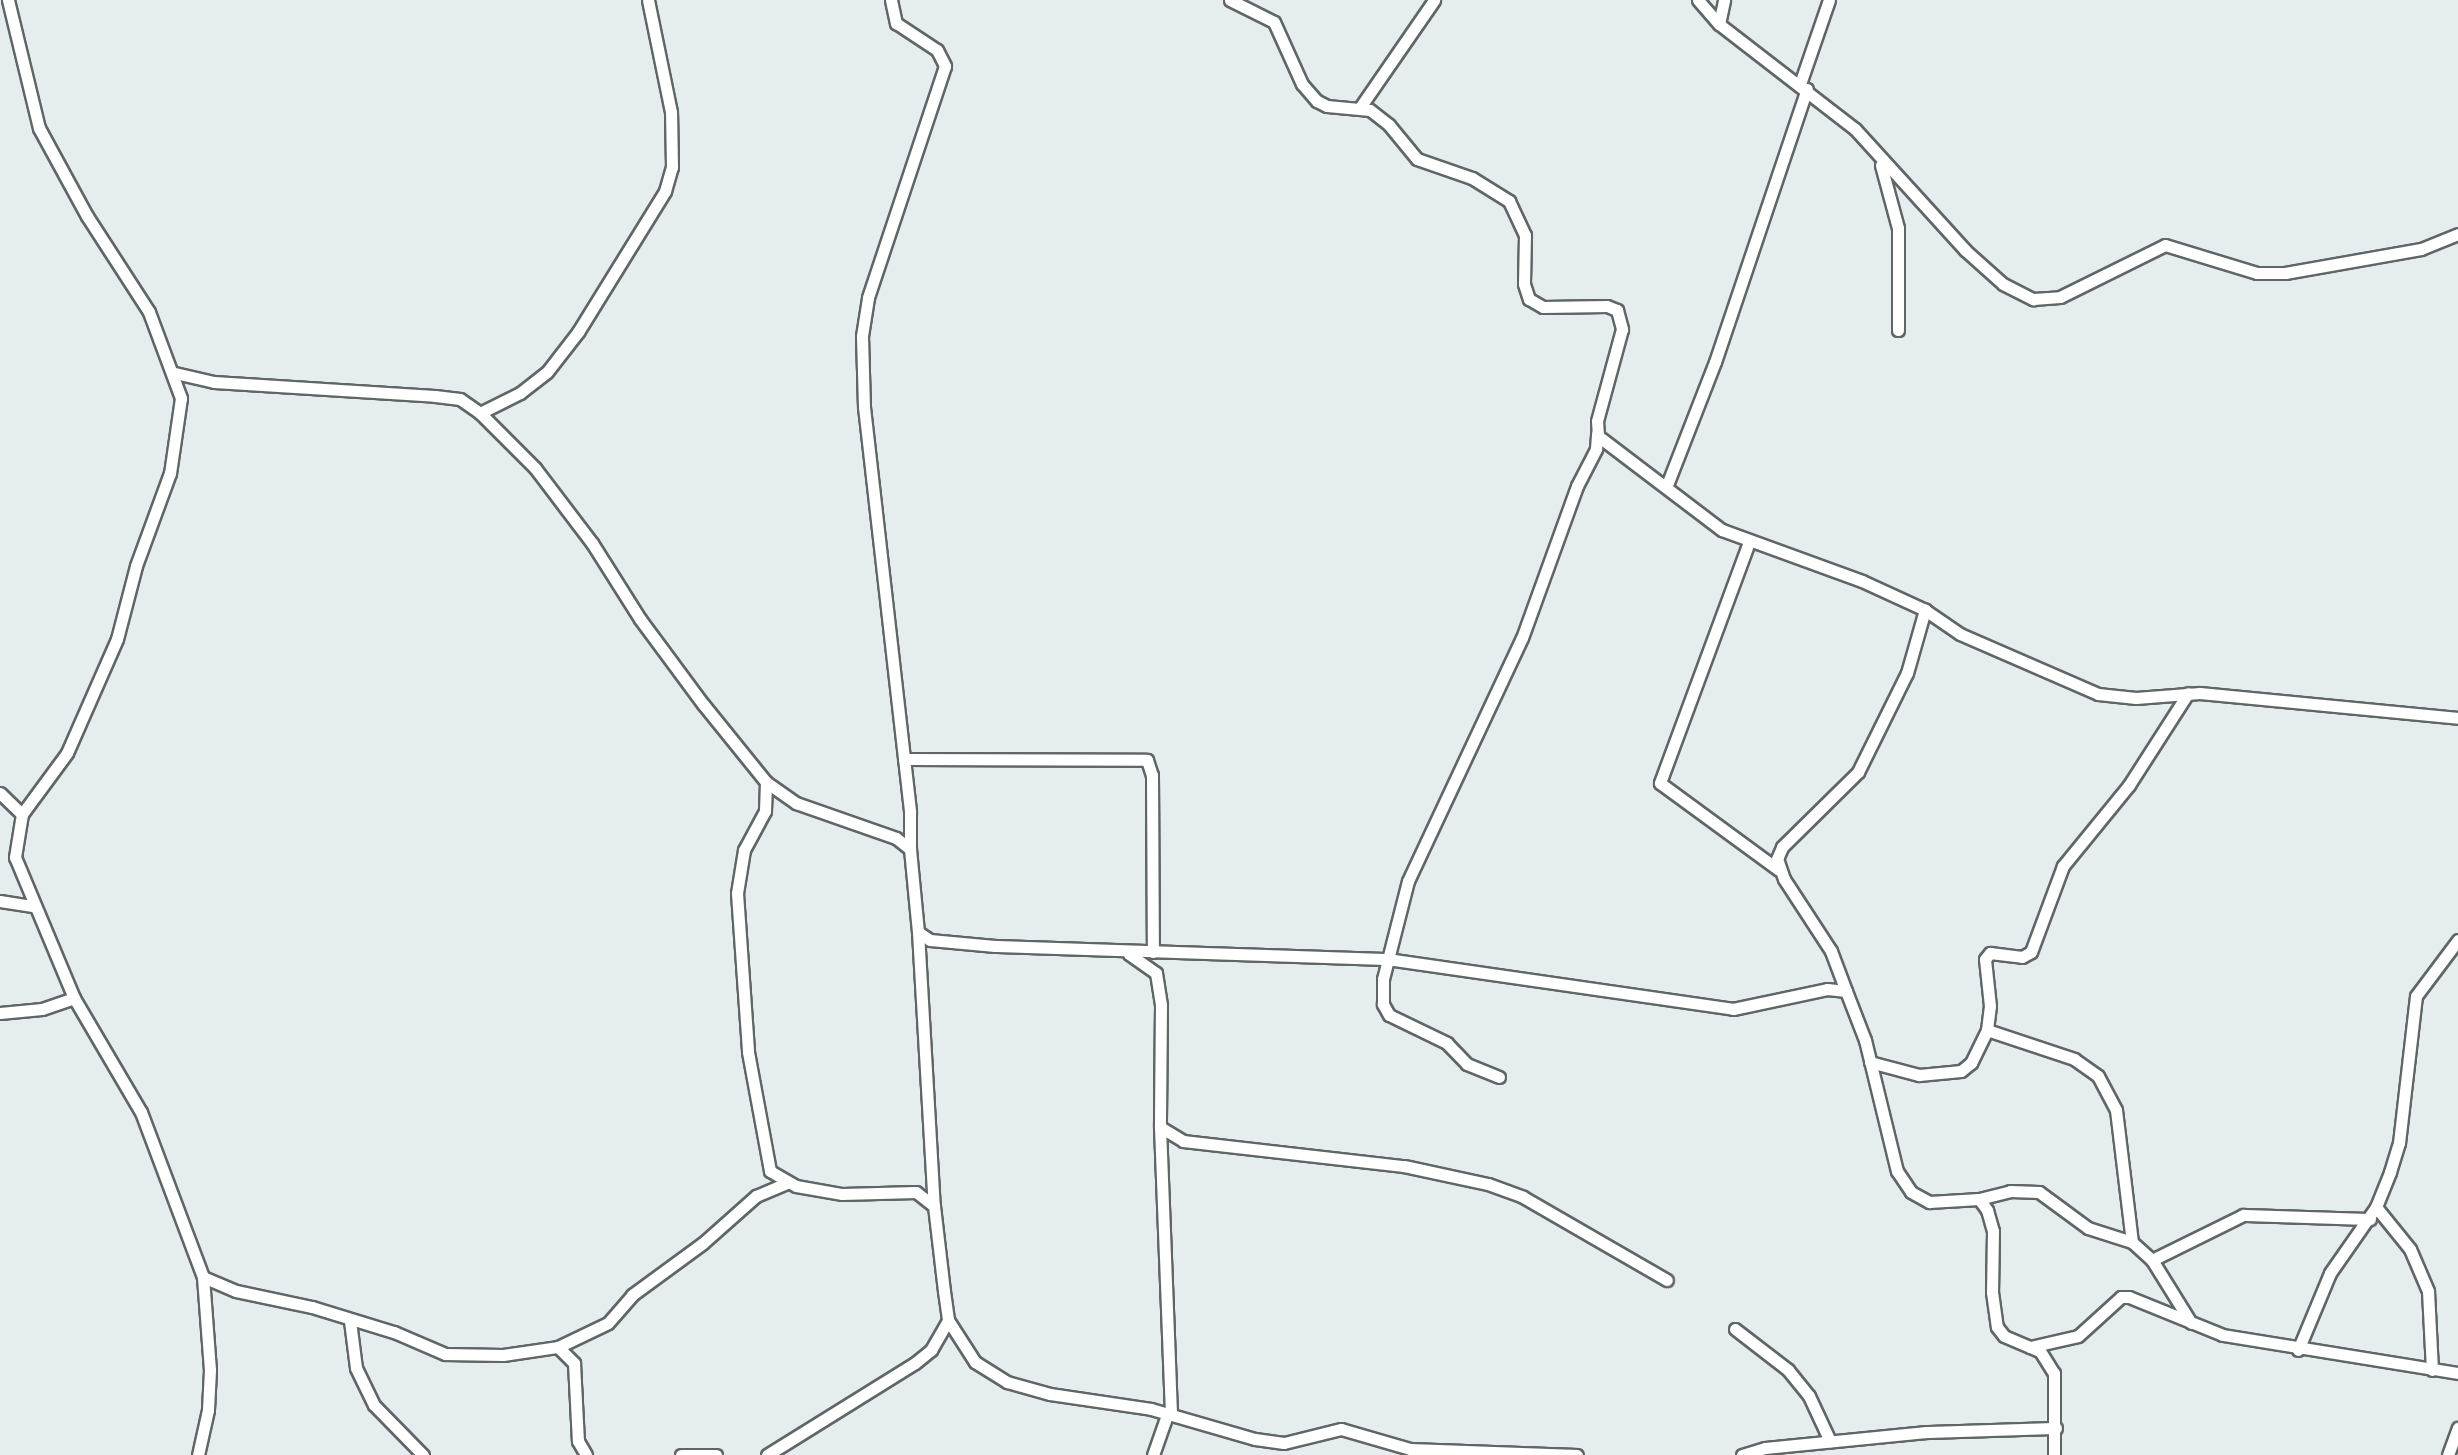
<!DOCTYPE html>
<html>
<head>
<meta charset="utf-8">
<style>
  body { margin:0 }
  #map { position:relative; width:2458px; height:1455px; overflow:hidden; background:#e6edef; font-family:"Noto Sans",sans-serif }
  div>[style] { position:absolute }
  .roads { filter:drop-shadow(2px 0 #606668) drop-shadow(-2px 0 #606668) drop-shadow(0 2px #606668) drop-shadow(0 -2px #606668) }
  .minor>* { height:11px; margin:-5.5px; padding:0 5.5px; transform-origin:5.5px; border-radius:5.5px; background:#fff }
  span { translate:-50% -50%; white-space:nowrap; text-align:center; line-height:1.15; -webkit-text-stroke:8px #f3fafc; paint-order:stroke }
</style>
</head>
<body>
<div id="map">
  <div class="roads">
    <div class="minor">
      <div style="left:8px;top:0;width:132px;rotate:76.4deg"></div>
      <div style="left:39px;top:128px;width:100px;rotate:61.4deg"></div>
      <div style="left:87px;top:216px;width:114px;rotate:57.1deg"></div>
      <div style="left:149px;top:312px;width:92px;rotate:69.6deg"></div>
      <div style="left:181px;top:398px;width:76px;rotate:98.3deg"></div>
      <div style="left:170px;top:473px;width:99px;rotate:110.1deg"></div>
      <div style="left:136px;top:566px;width:75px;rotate:104.6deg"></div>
      <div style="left:117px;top:639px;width:124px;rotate:113.7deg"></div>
      <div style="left:67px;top:753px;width:76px;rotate:126.4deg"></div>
      <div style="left:22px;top:814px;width:44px;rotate:99.2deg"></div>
      <div style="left:15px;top:857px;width:153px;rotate:67.3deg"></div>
      <div style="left:74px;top:998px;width:132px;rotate:59.6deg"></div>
      <div style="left:141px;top:1112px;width:176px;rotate:69.4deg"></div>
      <div style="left:203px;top:1277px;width:93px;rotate:85.7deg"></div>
      <div style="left:210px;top:1370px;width:40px;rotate:92.9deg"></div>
      <div style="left:208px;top:1410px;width:46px;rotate:102.5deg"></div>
      <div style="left:891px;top:0;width:24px;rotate:78deg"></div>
      <div style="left:896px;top:23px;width:49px;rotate:33.4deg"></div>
      <div style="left:937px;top:50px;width:18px;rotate:63deg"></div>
      <div style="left:945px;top:66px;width:244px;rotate:108.4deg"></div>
      <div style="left:868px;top:298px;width:38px;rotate:99deg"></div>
      <div style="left:862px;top:336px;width:71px;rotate:88.4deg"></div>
      <div style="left:864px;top:407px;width:408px;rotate:83.5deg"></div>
      <div style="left:910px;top:812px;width:37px;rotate:90deg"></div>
      <div style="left:1230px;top:0;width:49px;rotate:26.6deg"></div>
      <div style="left:1274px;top:22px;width:68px;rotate:65.7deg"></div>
      <div style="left:1302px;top:84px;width:23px;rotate:49deg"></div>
      <div style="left:1317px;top:101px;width:11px;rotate:27deg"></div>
      <div style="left:1327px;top:106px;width:43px;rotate:5.3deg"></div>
      <div style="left:1370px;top:110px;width:24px;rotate:38deg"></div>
      <div style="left:1389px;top:125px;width:44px;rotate:50.5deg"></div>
      <div style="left:1417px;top:159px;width:58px;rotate:19.1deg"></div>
      <div style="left:1472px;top:178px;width:44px;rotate:31.9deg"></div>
      <div style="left:1509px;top:201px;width:38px;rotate:65deg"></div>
      <div style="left:1525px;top:235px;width:49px;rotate:91.2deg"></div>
      <div style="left:1524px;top:284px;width:16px;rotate:72deg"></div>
      <div style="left:1529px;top:299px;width:16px;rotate:30deg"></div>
      <div style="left:1543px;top:307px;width:64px;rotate:-0.9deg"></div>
      <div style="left:1607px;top:306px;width:11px;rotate:22deg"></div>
      <div style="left:1617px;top:310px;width:20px;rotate:75deg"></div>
      <div style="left:1622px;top:329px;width:95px;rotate:105.2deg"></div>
      <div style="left:1597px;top:421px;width:15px;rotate:86deg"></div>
      <div style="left:1598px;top:436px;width:156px;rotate:37.2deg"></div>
      <div style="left:1722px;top:530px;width:149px;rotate:20deg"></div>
      <div style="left:1862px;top:581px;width:69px;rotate:24.7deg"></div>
      <div style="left:1925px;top:610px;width:42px;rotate:34.4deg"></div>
      <div style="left:1960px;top:634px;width:150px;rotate:23.5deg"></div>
      <div style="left:2098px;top:694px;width:38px;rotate:6deg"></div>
      <div style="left:2136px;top:698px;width:64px;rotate:-4.5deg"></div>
      <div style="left:2200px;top:693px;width:259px;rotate:5.5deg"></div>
      <div style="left:1698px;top:0;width:32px;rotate:49deg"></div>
      <div style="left:1719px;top:24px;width:172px;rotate:37.7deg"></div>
      <div style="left:1855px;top:129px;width:164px;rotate:47.7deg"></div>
      <div style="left:1965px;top:250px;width:51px;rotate:41.8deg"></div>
      <div style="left:2003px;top:284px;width:34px;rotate:27deg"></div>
      <div style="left:2033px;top:299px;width:27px;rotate:-4deg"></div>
      <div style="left:2060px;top:297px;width:117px;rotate:-26.3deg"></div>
      <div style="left:2165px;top:245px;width:96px;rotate:16.9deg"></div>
      <div style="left:2257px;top:273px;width:28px"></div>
      <div style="left:2285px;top:273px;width:138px;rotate:-10deg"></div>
      <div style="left:2421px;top:249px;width:40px;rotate:-22deg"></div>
      <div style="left:1719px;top:24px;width:25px;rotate:-78deg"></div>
      <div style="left:1800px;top:84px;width:89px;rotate:-71deg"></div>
      <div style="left:1361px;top:106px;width:129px;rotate:-55.4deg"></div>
      <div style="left:1881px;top:165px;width:65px;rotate:74.9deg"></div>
      <div style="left:1898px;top:228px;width:102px;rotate:90deg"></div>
      <div style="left:175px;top:373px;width:40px;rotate:13deg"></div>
      <div style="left:214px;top:382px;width:221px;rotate:3.6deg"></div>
      <div style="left:435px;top:396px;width:25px;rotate:7deg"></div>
      <div style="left:460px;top:399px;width:24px;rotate:35deg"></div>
      <div style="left:480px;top:413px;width:78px;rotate:45deg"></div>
      <div style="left:535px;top:468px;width:94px;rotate:52.8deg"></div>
      <div style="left:592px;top:543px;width:90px;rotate:57.7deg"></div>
      <div style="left:640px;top:619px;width:106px;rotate:53.5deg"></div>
      <div style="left:703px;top:704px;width:100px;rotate:51.1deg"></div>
      <div style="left:766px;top:782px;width:37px;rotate:35deg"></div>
      <div style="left:796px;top:803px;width:106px;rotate:19.3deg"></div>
      <div style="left:896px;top:838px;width:18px;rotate:38deg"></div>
      <div style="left:910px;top:849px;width:83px;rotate:84.5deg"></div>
      <div style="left:918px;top:932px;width:14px;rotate:34deg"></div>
      <div style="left:930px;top:940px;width:65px;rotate:5.3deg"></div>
      <div style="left:995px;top:946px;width:392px;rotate:1.9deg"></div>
      <div style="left:1387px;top:959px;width:350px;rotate:8.2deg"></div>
      <div style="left:1733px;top:1009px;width:96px;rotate:-12deg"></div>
      <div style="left:1827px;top:989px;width:19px;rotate:6deg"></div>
      <div style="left:1846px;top:991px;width:53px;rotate:68.8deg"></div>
      <div style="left:1865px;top:1040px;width:135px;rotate:76.3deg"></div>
      <div style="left:1897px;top:1171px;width:25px;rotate:56deg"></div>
      <div style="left:1911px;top:1192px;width:21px;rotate:29deg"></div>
      <div style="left:1929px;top:1202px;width:50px;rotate:-3.4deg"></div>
      <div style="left:1979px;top:1199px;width:14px;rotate:54deg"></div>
      <div style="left:1987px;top:1210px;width:22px;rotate:74deg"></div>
      <div style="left:1993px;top:1231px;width:61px;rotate:90.9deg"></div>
      <div style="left:1992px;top:1292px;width:35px;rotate:82deg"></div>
      <div style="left:1997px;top:1327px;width:11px;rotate:52deg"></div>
      <div style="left:2004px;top:1336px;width:39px;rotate:23deg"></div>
      <div style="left:2040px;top:1351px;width:26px;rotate:58deg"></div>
      <div style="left:2054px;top:1373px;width:82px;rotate:90deg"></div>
      <div style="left:480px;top:413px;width:45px;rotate:-26.6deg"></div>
      <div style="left:520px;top:393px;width:34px;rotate:-38deg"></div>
      <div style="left:547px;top:372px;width:51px;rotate:-52.2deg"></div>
      <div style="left:578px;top:332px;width:166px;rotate:-58.3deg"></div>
      <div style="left:665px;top:191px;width:25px;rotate:-74deg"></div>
      <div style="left:672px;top:167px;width:55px;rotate:-91deg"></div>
      <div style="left:671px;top:112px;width:114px;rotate:-101.6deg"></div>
      <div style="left:1667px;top:485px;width:132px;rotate:-68.7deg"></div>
      <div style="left:1715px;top:362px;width:288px;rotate:-71.4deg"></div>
      <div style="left:1749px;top:542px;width:257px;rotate:110.3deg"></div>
      <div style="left:1660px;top:783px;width:147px;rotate:36.2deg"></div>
      <div style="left:904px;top:759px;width:243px;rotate:0.2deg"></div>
      <div style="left:1147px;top:760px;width:16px;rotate:72deg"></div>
      <div style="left:1152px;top:775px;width:177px;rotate:89.7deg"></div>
      <div style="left:766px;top:782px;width:29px;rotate:92deg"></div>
      <div style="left:765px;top:811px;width:44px;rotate:118.3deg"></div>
      <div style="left:744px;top:850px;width:44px;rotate:99.2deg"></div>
      <div style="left:737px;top:893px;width:159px;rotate:86deg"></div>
      <div style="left:748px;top:1052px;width:121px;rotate:79.5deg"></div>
      <div style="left:770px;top:1171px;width:30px;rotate:30deg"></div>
      <div style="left:796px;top:1186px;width:47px;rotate:9.9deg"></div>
      <div style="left:842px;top:1194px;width:74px;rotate:-1.5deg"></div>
      <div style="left:916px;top:1192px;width:23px;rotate:38deg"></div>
      <div style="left:0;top:793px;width:30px;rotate:44deg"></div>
      <div style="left:0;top:901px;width:33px;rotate:9deg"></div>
      <div style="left:918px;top:932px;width:274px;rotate:86.7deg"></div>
      <div style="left:934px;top:1206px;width:86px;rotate:83.3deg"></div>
      <div style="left:944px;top:1291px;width:29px;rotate:82deg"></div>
      <div style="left:948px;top:1320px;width:50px;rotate:57.3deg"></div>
      <div style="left:975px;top:1362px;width:38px;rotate:32deg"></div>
      <div style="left:1007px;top:1382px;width:45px;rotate:15.6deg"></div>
      <div style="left:1050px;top:1394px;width:102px;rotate:8.4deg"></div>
      <div style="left:1151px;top:1409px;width:108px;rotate:16.1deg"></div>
      <div style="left:1255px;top:1439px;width:29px;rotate:8deg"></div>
      <div style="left:1284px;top:1443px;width:59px;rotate:-13.8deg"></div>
      <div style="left:1341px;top:1429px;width:72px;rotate:16.2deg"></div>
      <div style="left:1410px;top:1449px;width:167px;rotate:2.1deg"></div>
      <div style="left:1129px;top:954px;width:33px;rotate:35deg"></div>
      <div style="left:1156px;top:973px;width:32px;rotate:81deg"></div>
      <div style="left:1161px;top:1005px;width:122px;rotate:90.5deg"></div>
      <div style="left:1160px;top:1127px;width:288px;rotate:87.8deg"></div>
      <div style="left:1846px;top:991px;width:43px;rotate:-110.6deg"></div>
      <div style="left:1831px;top:951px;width:86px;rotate:-123.1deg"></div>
      <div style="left:1784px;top:879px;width:21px;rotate:-109deg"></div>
      <div style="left:1777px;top:859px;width:13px;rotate:-67deg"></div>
      <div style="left:1782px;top:847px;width:107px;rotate:-44.6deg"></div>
      <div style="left:1858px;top:772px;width:110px;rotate:-63.7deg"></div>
      <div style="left:1907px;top:673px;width:66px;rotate:-74.1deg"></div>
      <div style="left:0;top:1013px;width:42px;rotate:-5.4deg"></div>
      <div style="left:42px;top:1009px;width:34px;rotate:-19deg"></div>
      <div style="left:1987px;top:1030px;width:92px;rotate:18.4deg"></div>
      <div style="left:2074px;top:1059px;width:29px;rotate:35deg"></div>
      <div style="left:2098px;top:1076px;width:38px;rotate:62deg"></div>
      <div style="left:2116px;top:1110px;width:133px;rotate:83.1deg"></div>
      <div style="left:1870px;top:1062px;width:51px;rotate:14.9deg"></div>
      <div style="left:1919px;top:1075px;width:42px;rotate:-5.4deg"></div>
      <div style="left:1961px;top:1071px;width:13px;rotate:-39deg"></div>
      <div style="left:1971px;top:1063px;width:37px;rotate:-64deg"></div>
      <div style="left:1987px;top:1030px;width:24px;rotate:-83deg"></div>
      <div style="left:1990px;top:1006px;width:47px;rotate:-96.1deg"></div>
      <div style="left:1985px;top:959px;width:8px;rotate:-50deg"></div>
      <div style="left:1990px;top:953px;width:32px;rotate:7deg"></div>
      <div style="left:2022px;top:957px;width:10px;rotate:-29deg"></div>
      <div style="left:2031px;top:952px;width:92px;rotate:-69.6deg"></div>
      <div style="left:2063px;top:866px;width:104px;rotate:-50.8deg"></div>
      <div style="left:2129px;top:785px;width:109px;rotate:-57.3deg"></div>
      <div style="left:1499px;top:1077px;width:35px;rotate:-158deg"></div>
      <div style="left:1467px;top:1064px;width:29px;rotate:-134deg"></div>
      <div style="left:1447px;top:1043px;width:64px;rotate:-154.2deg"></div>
      <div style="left:1389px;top:1015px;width:13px;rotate:-119deg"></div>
      <div style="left:1383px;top:1004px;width:25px;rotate:-90deg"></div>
      <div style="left:1383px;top:979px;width:101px;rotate:-75.7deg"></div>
      <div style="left:1408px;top:881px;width:268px;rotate:-64.9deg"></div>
      <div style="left:1522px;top:638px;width:162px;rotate:-70.1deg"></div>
      <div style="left:1577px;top:486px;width:42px;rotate:-62.8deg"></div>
      <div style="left:1596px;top:449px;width:16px;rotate:-86deg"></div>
      <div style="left:1160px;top:1127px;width:27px;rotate:31deg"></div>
      <div style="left:1183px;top:1141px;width:222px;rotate:6.5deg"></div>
      <div style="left:1404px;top:1166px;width:86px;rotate:12.1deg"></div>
      <div style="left:1488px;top:1184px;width:37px;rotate:20deg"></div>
      <div style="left:1523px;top:1197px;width:166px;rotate:30deg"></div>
      <div style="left:1979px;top:1199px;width:32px;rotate:-14deg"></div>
      <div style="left:2010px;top:1191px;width:29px;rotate:2deg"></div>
      <div style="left:2039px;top:1192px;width:61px;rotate:36.3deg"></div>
      <div style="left:2088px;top:1228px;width:46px;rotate:17.7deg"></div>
      <div style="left:2132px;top:1242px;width:27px;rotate:42deg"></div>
      <div style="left:2152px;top:1260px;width:74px;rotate:58.2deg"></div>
      <div style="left:2376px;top:1207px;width:54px;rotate:51deg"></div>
      <div style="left:2410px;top:1249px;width:46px;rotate:66.8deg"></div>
      <div style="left:2428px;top:1291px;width:79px;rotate:87.1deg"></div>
      <div style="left:2152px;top:1260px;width:102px;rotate:-26.3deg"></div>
      <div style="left:2243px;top:1215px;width:127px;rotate:1.8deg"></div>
      <div style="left:203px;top:1277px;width:36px;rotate:23deg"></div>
      <div style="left:236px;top:1291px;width:78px;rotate:11.9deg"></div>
      <div style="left:312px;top:1307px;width:86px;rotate:17deg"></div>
      <div style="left:394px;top:1332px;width:56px;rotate:23.3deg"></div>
      <div style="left:445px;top:1354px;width:58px;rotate:1deg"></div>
      <div style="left:503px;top:1355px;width:56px;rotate:-8.3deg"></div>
      <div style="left:558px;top:1347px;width:55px;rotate:-25.6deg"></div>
      <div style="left:608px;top:1323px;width:37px;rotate:-49deg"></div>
      <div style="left:632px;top:1295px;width:88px;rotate:-36.2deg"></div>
      <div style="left:703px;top:1243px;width:71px;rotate:-41.6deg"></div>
      <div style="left:756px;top:1196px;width:33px;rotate:-23deg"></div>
      <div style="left:350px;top:1321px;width:47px;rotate:82.7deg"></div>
      <div style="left:356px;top:1368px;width:41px;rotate:64.1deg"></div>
      <div style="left:374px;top:1405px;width:70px;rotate:45.6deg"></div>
      <div style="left:1735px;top:1329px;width:67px;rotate:37.7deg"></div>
      <div style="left:1788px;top:1370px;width:33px;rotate:51deg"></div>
      <div style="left:1809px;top:1396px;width:50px;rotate:65deg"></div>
      <div style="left:558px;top:1347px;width:23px;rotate:45deg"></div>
      <div style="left:574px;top:1363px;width:78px;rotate:87.1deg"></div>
      <div style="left:578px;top:1441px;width:16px;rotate:60deg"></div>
      <div style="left:2030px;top:1347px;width:49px;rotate:-12.9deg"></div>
      <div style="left:2078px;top:1336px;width:58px;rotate:-42.2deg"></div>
      <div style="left:2121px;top:1297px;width:8px"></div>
      <div style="left:2129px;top:1297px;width:101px;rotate:22deg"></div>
      <div style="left:2223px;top:1335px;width:238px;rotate:9.2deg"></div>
      <div style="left:2298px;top:1350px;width:83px;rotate:-67.4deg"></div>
      <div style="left:2330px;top:1273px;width:80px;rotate:-55.1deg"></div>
      <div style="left:2376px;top:1207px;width:38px;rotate:-68deg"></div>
      <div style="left:2390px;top:1172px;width:30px;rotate:-73deg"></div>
      <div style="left:2399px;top:1143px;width:148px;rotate:-83.4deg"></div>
      <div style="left:2416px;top:996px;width:70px;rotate:-53.1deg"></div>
      <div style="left:681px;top:1455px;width:35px"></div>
      <div style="left:767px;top:1455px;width:174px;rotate:-31.9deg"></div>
      <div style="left:915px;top:1363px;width:21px;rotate:-39deg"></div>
      <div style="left:931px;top:1350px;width:34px;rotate:-60deg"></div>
      <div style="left:1153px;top:1455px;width:42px;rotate:-70.7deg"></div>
      <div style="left:1742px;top:1455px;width:24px;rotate:-17deg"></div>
      <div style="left:1765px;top:1448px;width:162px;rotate:-5.7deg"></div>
      <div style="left:1926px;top:1432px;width:130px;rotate:-1.8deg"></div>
      <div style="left:2448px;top:1455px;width:29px;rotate:-70deg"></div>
    </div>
  </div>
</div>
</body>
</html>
